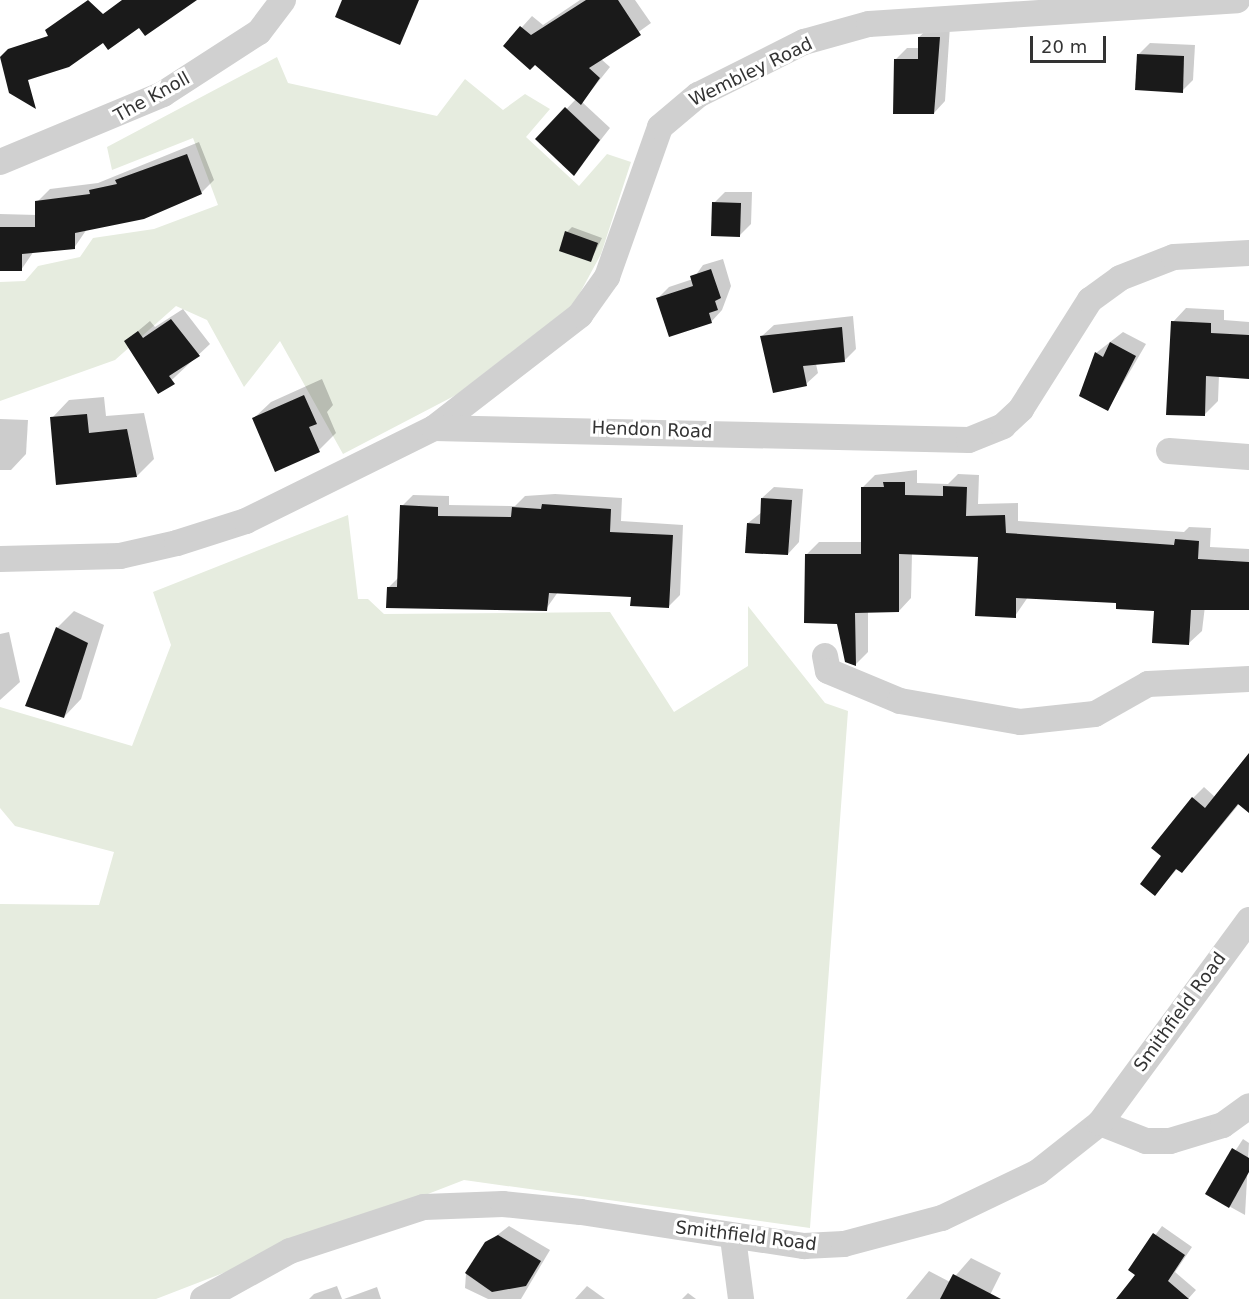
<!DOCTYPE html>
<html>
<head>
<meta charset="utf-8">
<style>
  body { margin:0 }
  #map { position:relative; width:1249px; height:1299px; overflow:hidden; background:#fff; font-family:"DejaVu Sans",sans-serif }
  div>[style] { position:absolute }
  .green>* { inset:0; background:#e6ecdf }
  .shadow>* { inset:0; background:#0003 }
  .building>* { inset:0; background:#1a1a1a }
  .minor>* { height:26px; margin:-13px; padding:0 13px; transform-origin:13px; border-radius:13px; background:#d0d0d0 }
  span { translate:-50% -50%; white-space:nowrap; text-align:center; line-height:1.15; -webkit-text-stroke:6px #fff; paint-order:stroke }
  .street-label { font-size:18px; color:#333 }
  .scale { position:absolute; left:1030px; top:36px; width:76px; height:27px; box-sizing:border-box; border:3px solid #333; border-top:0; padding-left:8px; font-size:18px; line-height:21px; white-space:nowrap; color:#333; -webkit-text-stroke:4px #fff; paint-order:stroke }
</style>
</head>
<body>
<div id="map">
  <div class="green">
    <div style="clip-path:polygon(277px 57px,288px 83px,437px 116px,465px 79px,503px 110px,525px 94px,550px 109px,526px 137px,579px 186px,607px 154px,631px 162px,601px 254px,574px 304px,456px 395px,343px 454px,280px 341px,244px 387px,207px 320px,176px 306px,115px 360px,0 401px,0 282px,25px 281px,38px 266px,80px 257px,93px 238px,154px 229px,218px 205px,193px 138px,112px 170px,107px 147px)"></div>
    <div style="clip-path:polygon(348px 515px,358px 599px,368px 599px,384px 614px,610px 612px,674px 712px,748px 666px,748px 606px,825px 703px,848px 711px,810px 1228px,464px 1180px,156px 1299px,0 1299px,0 904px,99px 905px,114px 852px,15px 826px,0 808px,0 707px,132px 746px,171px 645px,153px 592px)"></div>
  </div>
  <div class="shadow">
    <div style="clip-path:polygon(580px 0,635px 0,651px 23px,601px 59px,610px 67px,582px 102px,610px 128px,574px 174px,538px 139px,576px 99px,535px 63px,505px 46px,532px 16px,543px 25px)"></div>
    <div style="clip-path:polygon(931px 26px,950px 26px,945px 101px,934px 113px,896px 59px,907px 48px,919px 48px,919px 37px)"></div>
    <div style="clip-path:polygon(1150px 43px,1195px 45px,1193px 80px,1182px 91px,1138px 55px)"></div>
    <div style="clip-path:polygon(199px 142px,214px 180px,201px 193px,87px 229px,74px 248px,34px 251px,21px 270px,0 269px,0 214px,37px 215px,37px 202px,50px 189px,98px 183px)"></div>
    <div style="clip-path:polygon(725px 192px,752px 192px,751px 224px,740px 235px,714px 203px)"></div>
    <div style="clip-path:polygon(572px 227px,602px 238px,591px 260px,567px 232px)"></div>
    <div style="clip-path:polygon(723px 259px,731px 286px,722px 310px,711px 322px,658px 298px,669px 287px,693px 279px,703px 265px)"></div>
    <div style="clip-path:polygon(1186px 308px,1224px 310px,1224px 320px,1249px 322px,1249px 377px,1219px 375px,1218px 401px,1205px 414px,1173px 322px)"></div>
    <div style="clip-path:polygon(183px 309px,210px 344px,159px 392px,126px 341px,150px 321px,155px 327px)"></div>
    <div style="clip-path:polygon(853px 316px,856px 349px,844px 361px,816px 364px,818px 373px,806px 384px,762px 336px,774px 325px)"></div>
    <div style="clip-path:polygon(1123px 332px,1146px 344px,1108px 409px,1096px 353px)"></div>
    <div style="clip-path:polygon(322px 379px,333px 405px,327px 412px,336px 433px,319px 450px,253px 419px,271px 402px)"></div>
    <div style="clip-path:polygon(104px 397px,106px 416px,144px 413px,154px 459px,137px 476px,52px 418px,69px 400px)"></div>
    <div style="clip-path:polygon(0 419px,28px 420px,26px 454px,11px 470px,0 470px)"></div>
    <div style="clip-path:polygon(917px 470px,917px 483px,948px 484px,958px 474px,979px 475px,978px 504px,1018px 503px,1018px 521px,1184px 532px,1189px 527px,1211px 528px,1210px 547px,1249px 549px,1249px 609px,1205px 606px,1202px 631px,1189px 643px,1155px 610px,1118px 601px,1028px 597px,1015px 616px,979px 555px,912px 553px,911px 598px,899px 611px,868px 611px,868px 652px,855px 665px,806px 555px,819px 542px,862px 542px,862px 488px,875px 475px)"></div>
    <div style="clip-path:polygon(774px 487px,803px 489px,799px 542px,788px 554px,748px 523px,762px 512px,762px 498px)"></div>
    <div style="clip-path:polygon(555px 494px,622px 498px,621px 521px,683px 525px,680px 595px,669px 606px,632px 595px,558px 592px,546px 609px,389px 587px,399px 577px,402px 506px,413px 495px,449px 496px,449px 505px,515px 506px,525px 496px)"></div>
    <div style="clip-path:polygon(74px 611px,104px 625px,81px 699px,64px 717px,57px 628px)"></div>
    <div style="clip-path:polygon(9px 632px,20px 682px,0 700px,0 634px)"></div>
    <div style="clip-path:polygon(1249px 756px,1249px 811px,1240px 803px,1192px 861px,1182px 871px,1178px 868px,1155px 894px,1163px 856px,1193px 798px,1204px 787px,1216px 798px)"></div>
    <div style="clip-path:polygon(1243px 1139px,1249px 1143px,1245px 1215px,1207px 1194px)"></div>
    <div style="clip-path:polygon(509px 1226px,550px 1250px,521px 1299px,488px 1299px,465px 1288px,466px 1274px,487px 1243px)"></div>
    <div style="clip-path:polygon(1162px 1226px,1192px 1247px,1175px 1272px,1196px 1290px,1188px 1299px,1118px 1299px,1138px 1275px,1130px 1270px)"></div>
    <div style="clip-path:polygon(971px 1258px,1001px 1273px,988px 1299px,906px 1299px,929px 1271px,950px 1282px)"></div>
    <div style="clip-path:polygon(337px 1286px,342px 1299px,309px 1299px,314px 1294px)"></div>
    <div style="clip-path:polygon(587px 1286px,605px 1299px,575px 1299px)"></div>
    <div style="clip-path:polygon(377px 1287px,381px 1299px,344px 1299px)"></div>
    <div style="clip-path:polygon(688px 1293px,696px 1299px,682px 1299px)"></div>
  </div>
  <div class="building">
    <div style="clip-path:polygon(88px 0,103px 14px,122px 0,197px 0,145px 36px,139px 28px,108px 50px,103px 43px,69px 67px,28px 80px,36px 109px,9px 93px,0 57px,8px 49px,48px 36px,45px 30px)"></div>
    <div style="clip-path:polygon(342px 0,419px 0,400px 45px,335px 17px)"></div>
    <div style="clip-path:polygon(586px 0,618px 0,641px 35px,589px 68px,600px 78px,581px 105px,535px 65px,530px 70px,503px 46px,520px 26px,531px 35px)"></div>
    <div style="clip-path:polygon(918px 37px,940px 37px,934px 114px,893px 114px,894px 59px,918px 59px)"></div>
    <div style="clip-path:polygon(1137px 54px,1184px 56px,1183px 93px,1135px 90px)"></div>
    <div style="clip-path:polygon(565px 107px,600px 140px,574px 176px,535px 139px)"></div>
    <div style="clip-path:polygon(187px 154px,202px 194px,144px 219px,75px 233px,75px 249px,22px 254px,22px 271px,0 271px,0 227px,35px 227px,35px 201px,90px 194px,89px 190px,117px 184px,115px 180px)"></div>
    <div style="clip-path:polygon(712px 202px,741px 203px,740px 237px,711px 236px)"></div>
    <div style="clip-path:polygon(565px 231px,598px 243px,591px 262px,559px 251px)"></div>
    <div style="clip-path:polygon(711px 269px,721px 298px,715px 301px,718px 310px,709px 313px,712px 323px,669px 337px,656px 298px,693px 286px,690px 276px)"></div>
    <div style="clip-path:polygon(171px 319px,200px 356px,169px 376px,175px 384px,158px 394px,124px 341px,138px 331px,143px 338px)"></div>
    <div style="clip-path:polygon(1171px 321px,1211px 323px,1211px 333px,1249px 335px,1249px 379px,1206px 376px,1205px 416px,1166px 415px)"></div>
    <div style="clip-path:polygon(842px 327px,845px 362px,803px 366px,807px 386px,773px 393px,760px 336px)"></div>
    <div style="clip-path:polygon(1110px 342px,1136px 356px,1108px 411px,1079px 396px,1095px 352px,1103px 357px)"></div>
    <div style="clip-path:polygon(304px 395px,317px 424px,309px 427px,320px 452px,275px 472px,252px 418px)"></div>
    <div style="clip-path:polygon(87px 414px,89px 433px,127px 429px,137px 477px,56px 485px,50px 417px)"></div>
    <div style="clip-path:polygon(883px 482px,905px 482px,905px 495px,943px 496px,943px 486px,967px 487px,966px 516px,1005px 515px,1006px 533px,1174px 545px,1175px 539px,1199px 541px,1198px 559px,1249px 562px,1249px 610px,1191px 610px,1189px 645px,1152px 643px,1154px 611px,1116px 609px,1116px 603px,1016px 598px,1016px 618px,975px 616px,978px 557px,899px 554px,899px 612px,855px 613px,856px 666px,845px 662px,837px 624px,804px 623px,805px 554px,861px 554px,861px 487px,884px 487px)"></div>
    <div style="clip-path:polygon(761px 498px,792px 500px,788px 555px,745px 553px,747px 523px,760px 524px)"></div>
    <div style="clip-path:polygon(542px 504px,611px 509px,610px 532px,673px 535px,669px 608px,630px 606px,631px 597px,549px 593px,547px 611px,386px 608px,387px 587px,397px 587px,400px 505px,438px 507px,438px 516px,511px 517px,512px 507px,541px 509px)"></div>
    <div style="clip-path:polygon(56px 627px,88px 643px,64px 718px,25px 706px)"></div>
    <div style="clip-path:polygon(1249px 753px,1249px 813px,1238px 804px,1182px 873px,1176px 869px,1155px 896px,1140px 884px,1161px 856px,1151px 848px,1192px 797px,1205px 808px)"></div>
    <div style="clip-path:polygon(1232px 1148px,1249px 1158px,1249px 1172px,1229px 1208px,1205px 1194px)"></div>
    <div style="clip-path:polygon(1153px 1233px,1185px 1255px,1168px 1281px,1189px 1299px,1116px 1299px,1135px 1275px,1128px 1270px)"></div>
    <div style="clip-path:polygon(498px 1235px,541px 1261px,526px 1286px,492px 1292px,465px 1273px,485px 1242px)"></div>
    <div style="clip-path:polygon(953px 1274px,1001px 1299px,940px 1299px)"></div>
  </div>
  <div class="minor">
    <div style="left:0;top:162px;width:177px;rotate:-22.6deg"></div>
    <div style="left:163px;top:94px;width:114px;rotate:-32.9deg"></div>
    <div style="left:259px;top:32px;width:40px;rotate:-53deg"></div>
    <div style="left:434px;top:428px;width:185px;rotate:-37.7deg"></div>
    <div style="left:580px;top:315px;width:47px;rotate:-54.6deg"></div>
    <div style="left:607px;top:277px;width:159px;rotate:-70.5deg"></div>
    <div style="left:660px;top:127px;width:50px;rotate:-40.1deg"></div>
    <div style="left:698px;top:95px;width:119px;rotate:-26.6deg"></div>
    <div style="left:804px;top:42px;width:67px;rotate:-15.5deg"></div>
    <div style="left:869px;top:24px;width:369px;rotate:-3.7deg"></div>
    <div style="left:1169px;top:451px;width:80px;rotate:4.3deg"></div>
    <div style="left:0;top:559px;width:120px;rotate:-1.4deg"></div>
    <div style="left:120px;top:556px;width:58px;rotate:-12.8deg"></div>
    <div style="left:177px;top:543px;width:72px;rotate:-17.7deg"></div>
    <div style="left:246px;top:521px;width:210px;rotate:-26.3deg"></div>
    <div style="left:434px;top:428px;width:535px;rotate:1.28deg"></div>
    <div style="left:969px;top:440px;width:37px;rotate:-22deg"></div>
    <div style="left:1003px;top:426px;width:25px;rotate:-43deg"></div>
    <div style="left:1021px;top:409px;width:129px;rotate:-57.7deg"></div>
    <div style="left:1090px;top:300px;width:37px;rotate:-36deg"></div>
    <div style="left:1120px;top:278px;width:58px;rotate:-21.3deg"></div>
    <div style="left:1174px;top:257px;width:75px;rotate:-3.1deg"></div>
    <div style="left:825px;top:656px;width:15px;rotate:79deg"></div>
    <div style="left:828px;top:671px;width:78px;rotate:22.6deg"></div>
    <div style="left:900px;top:701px;width:122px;rotate:9.9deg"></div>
    <div style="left:1020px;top:722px;width:75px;rotate:-6.1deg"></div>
    <div style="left:1095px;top:714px;width:61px;rotate:-29.5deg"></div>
    <div style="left:1148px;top:684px;width:101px;rotate:-2.8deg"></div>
    <div style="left:1100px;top:1123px;width:49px;rotate:21.4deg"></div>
    <div style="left:1146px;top:1141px;width:24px"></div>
    <div style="left:1170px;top:1141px;width:55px;rotate:-16.8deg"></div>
    <div style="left:1223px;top:1125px;width:32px;rotate:-36deg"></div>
    <div style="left:733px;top:1238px;width:62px;rotate:82.5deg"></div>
    <div style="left:203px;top:1299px;width:99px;rotate:-28.9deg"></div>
    <div style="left:290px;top:1251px;width:141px;rotate:-18.2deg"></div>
    <div style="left:424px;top:1207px;width:79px;rotate:-2.2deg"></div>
    <div style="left:503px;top:1204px;width:78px;rotate:5.9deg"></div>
    <div style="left:581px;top:1212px;width:226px;rotate:8.7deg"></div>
    <div style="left:804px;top:1246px;width:40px;rotate:-2.9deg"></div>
    <div style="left:844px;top:1244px;width:101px;rotate:-14.9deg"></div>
    <div style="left:942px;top:1218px;width:106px;rotate:-25.6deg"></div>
    <div style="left:1038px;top:1172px;width:79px;rotate:-38.3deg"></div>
    <div style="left:1100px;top:1123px;width:252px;rotate:-53.7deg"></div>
  </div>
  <div class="street-label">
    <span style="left:751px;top:72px;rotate:-26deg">Wembley Road</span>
    <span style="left:152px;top:97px;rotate:-29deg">The Knoll</span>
    <span style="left:652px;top:430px;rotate:2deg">Hendon Road</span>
    <span style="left:1180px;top:1012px;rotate:-54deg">Smithfield Road</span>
    <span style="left:746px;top:1236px;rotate:7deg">Smithfield Road</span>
  </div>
  <div class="scale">20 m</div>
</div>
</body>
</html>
